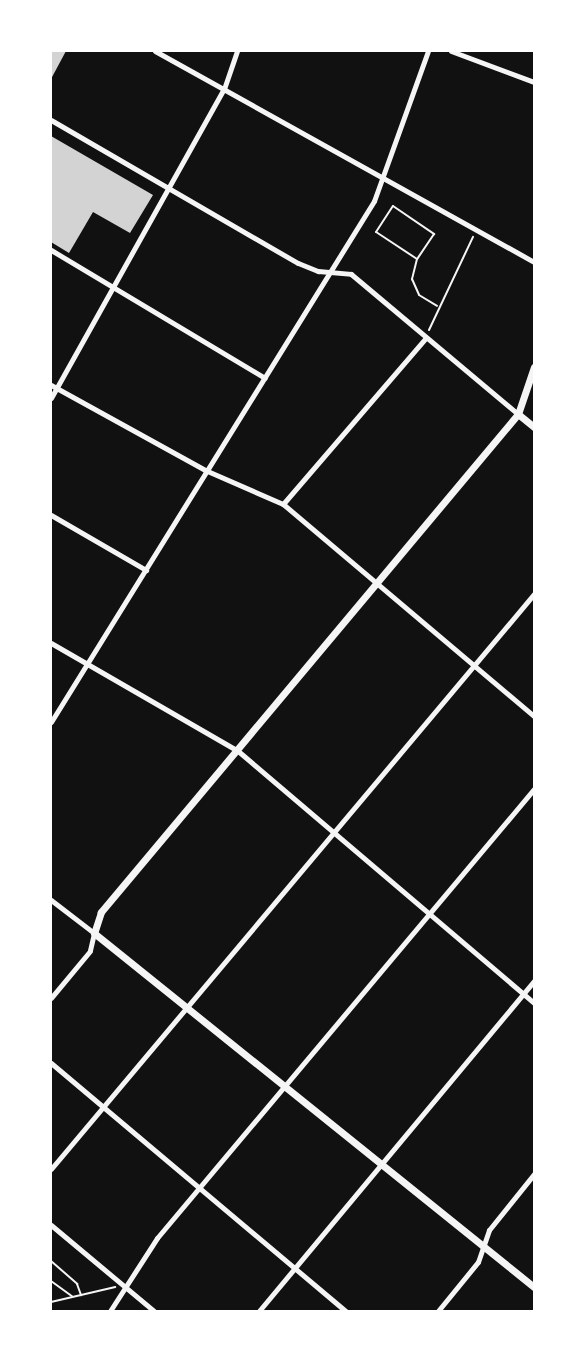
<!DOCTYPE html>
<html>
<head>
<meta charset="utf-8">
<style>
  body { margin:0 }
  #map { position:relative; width:585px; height:1362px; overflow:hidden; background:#111; font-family:"Roboto Condensed",sans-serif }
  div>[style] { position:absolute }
  .building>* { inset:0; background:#d3d3d3 }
  .path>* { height:2px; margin:-1px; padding:0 1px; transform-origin:1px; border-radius:1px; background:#f5f5f5 }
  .minor>* { height:5px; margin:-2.5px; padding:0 2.5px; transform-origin:2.5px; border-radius:2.5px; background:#f5f5f5 }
  .tertiary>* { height:7px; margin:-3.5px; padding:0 3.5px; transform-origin:3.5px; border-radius:3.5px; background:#f5f5f5 }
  span { translate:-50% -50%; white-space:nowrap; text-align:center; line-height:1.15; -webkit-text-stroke:5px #fff; paint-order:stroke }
  .frame { position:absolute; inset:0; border:52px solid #fff; pointer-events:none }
</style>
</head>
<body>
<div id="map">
  <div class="building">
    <div style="clip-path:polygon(51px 51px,66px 51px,51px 79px)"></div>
    <div style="clip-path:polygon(51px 136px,153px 195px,130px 233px,93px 212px,69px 253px,51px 242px)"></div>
  </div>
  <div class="path">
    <div style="left:417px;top:259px;width:49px;rotate:-146.6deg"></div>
    <div style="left:376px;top:232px;width:31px;rotate:-57deg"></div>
    <div style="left:393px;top:206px;width:50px;rotate:34.3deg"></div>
    <div style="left:434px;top:234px;width:30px;rotate:124deg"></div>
    <div style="left:417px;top:259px;width:21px;rotate:104deg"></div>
    <div style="left:412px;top:279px;width:17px;rotate:66deg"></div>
    <div style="left:419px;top:295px;width:21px;rotate:31deg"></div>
    <div style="left:429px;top:330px;width:103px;rotate:-64.7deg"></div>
    <div style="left:51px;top:1261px;width:35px;rotate:41deg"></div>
    <div style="left:77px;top:1284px;width:12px;rotate:70deg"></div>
    <div style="left:51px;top:1281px;width:26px;rotate:36deg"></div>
    <div style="left:51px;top:1302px;width:66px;rotate:-13.2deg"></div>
  </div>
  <div class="minor">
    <div style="left:155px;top:51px;width:434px;rotate:29.1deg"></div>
    <div style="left:451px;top:51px;width:89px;rotate:20.5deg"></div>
    <div style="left:51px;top:120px;width:285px;rotate:30.1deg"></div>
    <div style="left:298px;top:263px;width:22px;rotate:22deg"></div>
    <div style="left:318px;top:271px;width:33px;rotate:5deg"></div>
    <div style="left:351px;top:274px;width:218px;rotate:40deg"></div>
    <div style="left:51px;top:250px;width:249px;rotate:30.9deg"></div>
    <div style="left:51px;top:385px;width:176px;rotate:28.9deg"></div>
    <div style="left:205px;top:470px;width:85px;rotate:23.6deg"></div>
    <div style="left:283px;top:504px;width:329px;rotate:40.2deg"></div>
    <div style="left:51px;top:398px;width:354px;rotate:-60.8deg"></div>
    <div style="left:224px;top:89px;width:40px;rotate:-71.1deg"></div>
    <div style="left:283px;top:504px;width:219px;rotate:-49.3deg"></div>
    <div style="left:51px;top:515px;width:110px;rotate:30.1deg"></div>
    <div style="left:51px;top:643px;width:216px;rotate:30deg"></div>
    <div style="left:238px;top:751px;width:389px;rotate:40.4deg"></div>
    <div style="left:51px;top:722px;width:613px;rotate:-58.2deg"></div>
    <div style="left:374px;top:201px;width:159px;rotate:-70.2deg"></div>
    <div style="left:51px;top:900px;width:54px;rotate:37.5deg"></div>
    <div style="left:94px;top:933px;width:18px;rotate:103deg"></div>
    <div style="left:90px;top:951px;width:61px;rotate:129.7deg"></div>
    <div style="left:51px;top:1063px;width:385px;rotate:40.1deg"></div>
    <div style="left:51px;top:1169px;width:751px;rotate:-49.97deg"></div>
    <div style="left:51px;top:1225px;width:134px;rotate:39.9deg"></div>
    <div style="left:110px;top:1311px;width:87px;rotate:-57.2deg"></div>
    <div style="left:157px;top:1238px;width:586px;rotate:-49.98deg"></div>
    <div style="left:259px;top:1311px;width:430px;rotate:-50.2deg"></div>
    <div style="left:438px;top:1311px;width:63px;rotate:-50.8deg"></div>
    <div style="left:478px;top:1262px;width:34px;rotate:-71deg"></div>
    <div style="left:489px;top:1230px;width:72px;rotate:-51.2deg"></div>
  </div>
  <div class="tertiary">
    <div style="left:534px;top:367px;width:50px;rotate:108.8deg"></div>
    <div style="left:518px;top:414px;width:650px;rotate:129.94deg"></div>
    <div style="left:101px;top:912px;width:22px;rotate:108deg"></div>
    <div style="left:94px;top:933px;width:565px;rotate:38.82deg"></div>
    <div style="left:518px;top:414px;width:21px;rotate:39deg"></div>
  </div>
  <div class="frame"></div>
</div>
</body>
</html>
